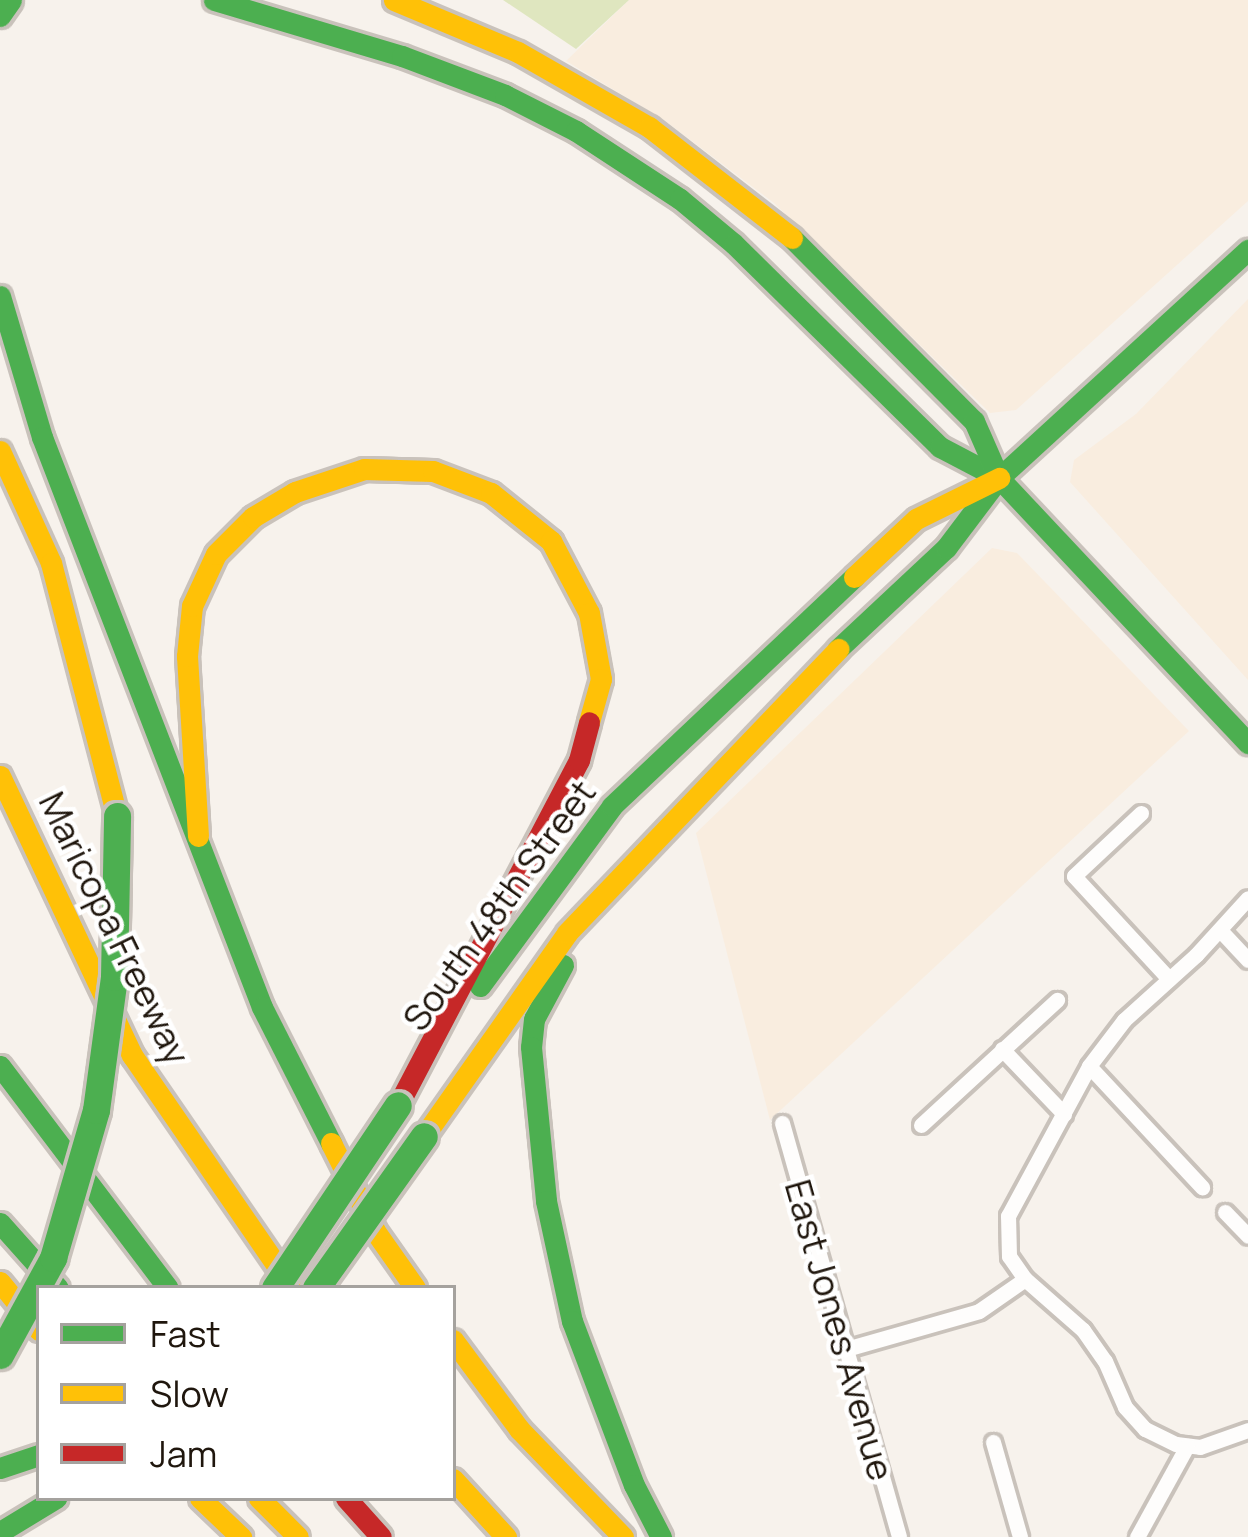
<!DOCTYPE html>
<html>
<head>
<meta charset="utf-8">
<style>
  body { margin:0 }
  #map { position:relative; width:1248px; height:1537px; overflow:hidden; background:#f7f2ec; font-family:Manrope,sans-serif }
  div>[style] { position:absolute }
  .built>* { inset:0; background:#f9eddf }
  .green>* { inset:0; background:#dfe6bf }
  .roads { filter:drop-shadow(3px 0 #c9c2bb) drop-shadow(-3px 0 #c9c2bb) drop-shadow(0 3px #c9c2bb) drop-shadow(0 -3px #c9c2bb) }
  .street>* { height:15px; margin:-7.5px; padding:0 7.5px; transform-origin:7.5px; border-radius:7.5px; background:#fefdfc }
  .fast>* { height:21px; margin:-10.5px; padding:0 10.5px; transform-origin:10.5px; border-radius:10.5px; background:#4caf50 }
  .slow>* { height:21px; margin:-10.5px; padding:0 10.5px; transform-origin:10.5px; border-radius:10.5px; background:#ffc107 }
  .jam>* { height:21px; margin:-10.5px; padding:0 10.5px; transform-origin:10.5px; border-radius:10.5px; background:#c62828 }
  .bridges { filter:drop-shadow(3px 0 #c9c2bb) drop-shadow(-3px 0 #c9c2bb) drop-shadow(0 3px #c9c2bb) drop-shadow(0 -3px #c9c2bb) }
  .fast-bridge>* { height:27px; margin:-13.5px; padding:0 13.5px; transform-origin:13.5px; border-radius:13.5px; background:#4caf50 }
  span { translate:-50% -50%; white-space:nowrap; text-align:center; line-height:1.15; -webkit-text-stroke:9px #fff; paint-order:stroke }
  .street-label { font-size:36px; color:#1f160d }
  .legend { position:absolute; left:36px; top:1285px; width:420px; height:216px; box-sizing:border-box; background:#fff; border:3px solid #a5a29e; margin:0; padding:15px 21px; list-style:none; font-size:36px; color:#1f160d }
  .legend li { display:flex; align-items:center; gap:24px; height:60px }
  .legend b { width:60px; border:3px solid #a5a29e }
</style>
</head>
<body>
<div id="map">
  <div class="built">
    <div style="clip-path:polygon(629px 0,1248px 0,1248px 201px,1016px 410px,990px 413px,774px 203px,664px 120px,566px 61px)"></div>
    <div style="clip-path:polygon(1248px 299px,1248px 680px,1070px 482px,1074px 460px,1136px 414px)"></div>
    <div style="clip-path:polygon(992px 548px,1017px 553px,1189px 731px,770px 1120px,696px 833px)"></div>
  </div>
  <div class="green">
    <div style="clip-path:polygon(503px 0,629px 0,576px 49px)"></div>
  </div>
  <div class="roads">
    <div class="street">
      <div style="left:1141px;top:813px;width:92px;rotate:136.8deg"></div>
      <div style="left:1074px;top:876px;width:140px;rotate:47.3deg"></div>
      <div style="left:1220px;top:930px;width:41px;rotate:47deg"></div>
      <div style="left:1002px;top:1049px;width:90px;rotate:46.4deg"></div>
      <div style="left:1089px;top:1066px;width:166px;rotate:47deg"></div>
      <div style="left:782px;top:1123px;width:430px;rotate:74.2deg"></div>
      <div style="left:921px;top:1125px;width:185px;rotate:-42.6deg"></div>
      <div style="left:1225px;top:1212px;width:33px;rotate:46deg"></div>
      <div style="left:1025px;top:1279px;width:77px;rotate:41.3deg"></div>
      <div style="left:1083px;top:1330px;width:38px;rotate:55deg"></div>
      <div style="left:1105px;top:1361px;width:50px;rotate:66.5deg"></div>
      <div style="left:1125px;top:1407px;width:30px;rotate:48deg"></div>
      <div style="left:1145px;top:1429px;width:34px;rotate:26deg"></div>
      <div style="left:1176px;top:1444px;width:24px;rotate:7deg"></div>
      <div style="left:1200px;top:1447px;width:51px;rotate:-19.5deg"></div>
      <div style="left:846px;top:1349px;width:138px;rotate:-15.9deg"></div>
      <div style="left:979px;top:1311px;width:56px;rotate:-34.8deg"></div>
      <div style="left:1025px;top:1279px;width:28px;rotate:-125deg"></div>
      <div style="left:1009px;top:1256px;width:40px;rotate:-91.4deg"></div>
      <div style="left:1008px;top:1216px;width:170px;rotate:-61.6deg"></div>
      <div style="left:1089px;top:1066px;width:58px;rotate:-52.7deg"></div>
      <div style="left:1124px;top:1020px;width:97px;rotate:-42.1deg"></div>
      <div style="left:1196px;top:955px;width:77px;rotate:-47.6deg"></div>
      <div style="left:993px;top:1442px;width:99px;rotate:74.1deg"></div>
      <div style="left:1137px;top:1537px;width:104px;rotate:-61.2deg"></div>
    </div>
    <div class="fast">
      <div style="left:214px;top:0;width:196px;rotate:16.6deg"></div>
      <div style="left:402px;top:56px;width:110px;rotate:20.7deg"></div>
      <div style="left:505px;top:95px;width:80px;rotate:26.9deg"></div>
      <div style="left:576px;top:131px;width:124px;rotate:33.2deg"></div>
      <div style="left:680px;top:199px;width:70px;rotate:39.8deg"></div>
      <div style="left:734px;top:244px;width:289px;rotate:44.6deg"></div>
      <div style="left:940px;top:447px;width:67px;rotate:27.7deg"></div>
      <div style="left:0;top:16px;width:19px;rotate:-55deg"></div>
      <div style="left:792px;top:238px;width:258px;rotate:45.2deg"></div>
      <div style="left:974px;top:421px;width:62px;rotate:66.3deg"></div>
      <div style="left:999px;top:478px;width:364px;rotate:46.8deg"></div>
      <div style="left:0;top:296px;width:147px;rotate:73.4deg"></div>
      <div style="left:42px;top:437px;width:611px;rotate:68.9deg"></div>
      <div style="left:262px;top:1007px;width:153px;rotate:63.1deg"></div>
      <div style="left:838px;top:649px;width:148px;rotate:-43.1deg"></div>
      <div style="left:946px;top:548px;width:88px;rotate:-52.9deg"></div>
      <div style="left:999px;top:478px;width:338px;rotate:-42.5deg"></div>
      <div style="left:563px;top:965px;width:61px;rotate:118.2deg"></div>
      <div style="left:534px;top:1019px;width:28px;rotate:96deg"></div>
      <div style="left:531px;top:1047px;width:155px;rotate:84.4deg"></div>
      <div style="left:546px;top:1201px;width:123px;rotate:77.8deg"></div>
      <div style="left:572px;top:1321px;width:175px;rotate:69.3deg"></div>
      <div style="left:634px;top:1485px;width:59px;rotate:62.6deg"></div>
      <div style="left:480px;top:986px;width:223px;rotate:-53.7deg"></div>
      <div style="left:612px;top:806px;width:333px;rotate:-43.4deg"></div>
      <div style="left:0;top:1066px;width:278px;rotate:52.9deg"></div>
      <div style="left:0;top:1223px;width:87px;rotate:48.3deg"></div>
      <div style="left:0;top:1468px;width:41px;rotate:-18.4deg"></div>
      <div style="left:0;top:1532px;width:66px;rotate:-31.3deg"></div>
    </div>
    <div class="slow">
      <div style="left:394px;top:0;width:134px;rotate:22.8deg"></div>
      <div style="left:518px;top:52px;width:151px;rotate:29.8deg"></div>
      <div style="left:649px;top:127px;width:181px;rotate:37.8deg"></div>
      <div style="left:0;top:451px;width:123px;rotate:65.5deg"></div>
      <div style="left:51px;top:563px;width:261px;rotate:75.4deg"></div>
      <div style="left:854px;top:577px;width:85px;rotate:-43.1deg"></div>
      <div style="left:916px;top:519px;width:93px;rotate:-26.3deg"></div>
      <div style="left:0;top:776px;width:309px;rotate:64.7deg"></div>
      <div style="left:132px;top:1055px;width:283px;rotate:55.5deg"></div>
      <div style="left:198px;top:836px;width:180px;rotate:-93.5deg"></div>
      <div style="left:187px;top:656px;width:50px;rotate:-84.3deg"></div>
      <div style="left:192px;top:606px;width:57px;rotate:-65.2deg"></div>
      <div style="left:216px;top:554px;width:52px;rotate:-45deg"></div>
      <div style="left:253px;top:517px;width:49px;rotate:-30.8deg"></div>
      <div style="left:295px;top:492px;width:73px;rotate:-18.4deg"></div>
      <div style="left:364px;top:469px;width:69px;rotate:1.7deg"></div>
      <div style="left:433px;top:471px;width:62px;rotate:20.8deg"></div>
      <div style="left:491px;top:493px;width:77px;rotate:38.7deg"></div>
      <div style="left:551px;top:541px;width:81px;rotate:62.2deg"></div>
      <div style="left:589px;top:613px;width:67px;rotate:79.7deg"></div>
      <div style="left:601px;top:679px;width:45px;rotate:105.6deg"></div>
      <div style="left:424px;top:1136px;width:248px;rotate:-54.8deg"></div>
      <div style="left:567px;top:933px;width:393px;rotate:-46.3deg"></div>
      <div style="left:331px;top:1143px;width:98px;rotate:63.4deg"></div>
      <div style="left:375px;top:1231px;width:70px;rotate:54.9deg"></div>
      <div style="left:0;top:1282px;width:62px;rotate:50.9deg"></div>
      <div style="left:453px;top:1340px;width:111px;rotate:53.4deg"></div>
      <div style="left:519px;top:1429px;width:150px;rotate:46.1deg"></div>
      <div style="left:453px;top:1479px;width:79px;rotate:47.6deg"></div>
      <div style="left:200px;top:1498px;width:57px;rotate:43.6deg"></div>
      <div style="left:259px;top:1498px;width:55px;rotate:45deg"></div>
    </div>
    <div class="jam">
      <div style="left:398px;top:1105px;width:390px;rotate:-62.3deg"></div>
      <div style="left:579px;top:760px;width:39px;rotate:-75deg"></div>
      <div style="left:346px;top:1498px;width:52px;rotate:48.1deg"></div>
    </div>
  </div>
  <div class="bridges">
    <div class="fast-bridge">
      <div style="left:275px;top:1288px;width:220px;rotate:-56.1deg"></div>
      <div style="left:316px;top:1288px;width:186px;rotate:-54.6deg"></div>
      <div style="left:0;top:1355px;width:111px;rotate:-61.3deg"></div>
      <div style="left:53px;top:1258px;width:154px;rotate:-73.8deg"></div>
      <div style="left:96px;top:1110px;width:134px;rotate:-82.3deg"></div>
      <div style="left:114px;top:977px;width:161px;rotate:-88.9deg"></div>
    </div>
  </div>
  <div class="street-label">
    <span style="left:499px;top:905px;rotate:-54deg">South 48th Street</span>
    <span style="left:115px;top:928px;rotate:64deg">Maricopa Freeway</span>
    <span style="left:840px;top:1330px;rotate:74deg">East Jones Avenue</span>
  </div>
  <ul class="legend">
  <li><b style="height:15px;background:#4caf50"></b>Fast</li>
  <li><b style="height:15px;background:#ffc107"></b>Slow</li>
  <li><b style="height:15px;background:#c62828"></b>Jam</li>
  </ul>
</div>
</body>
</html>
